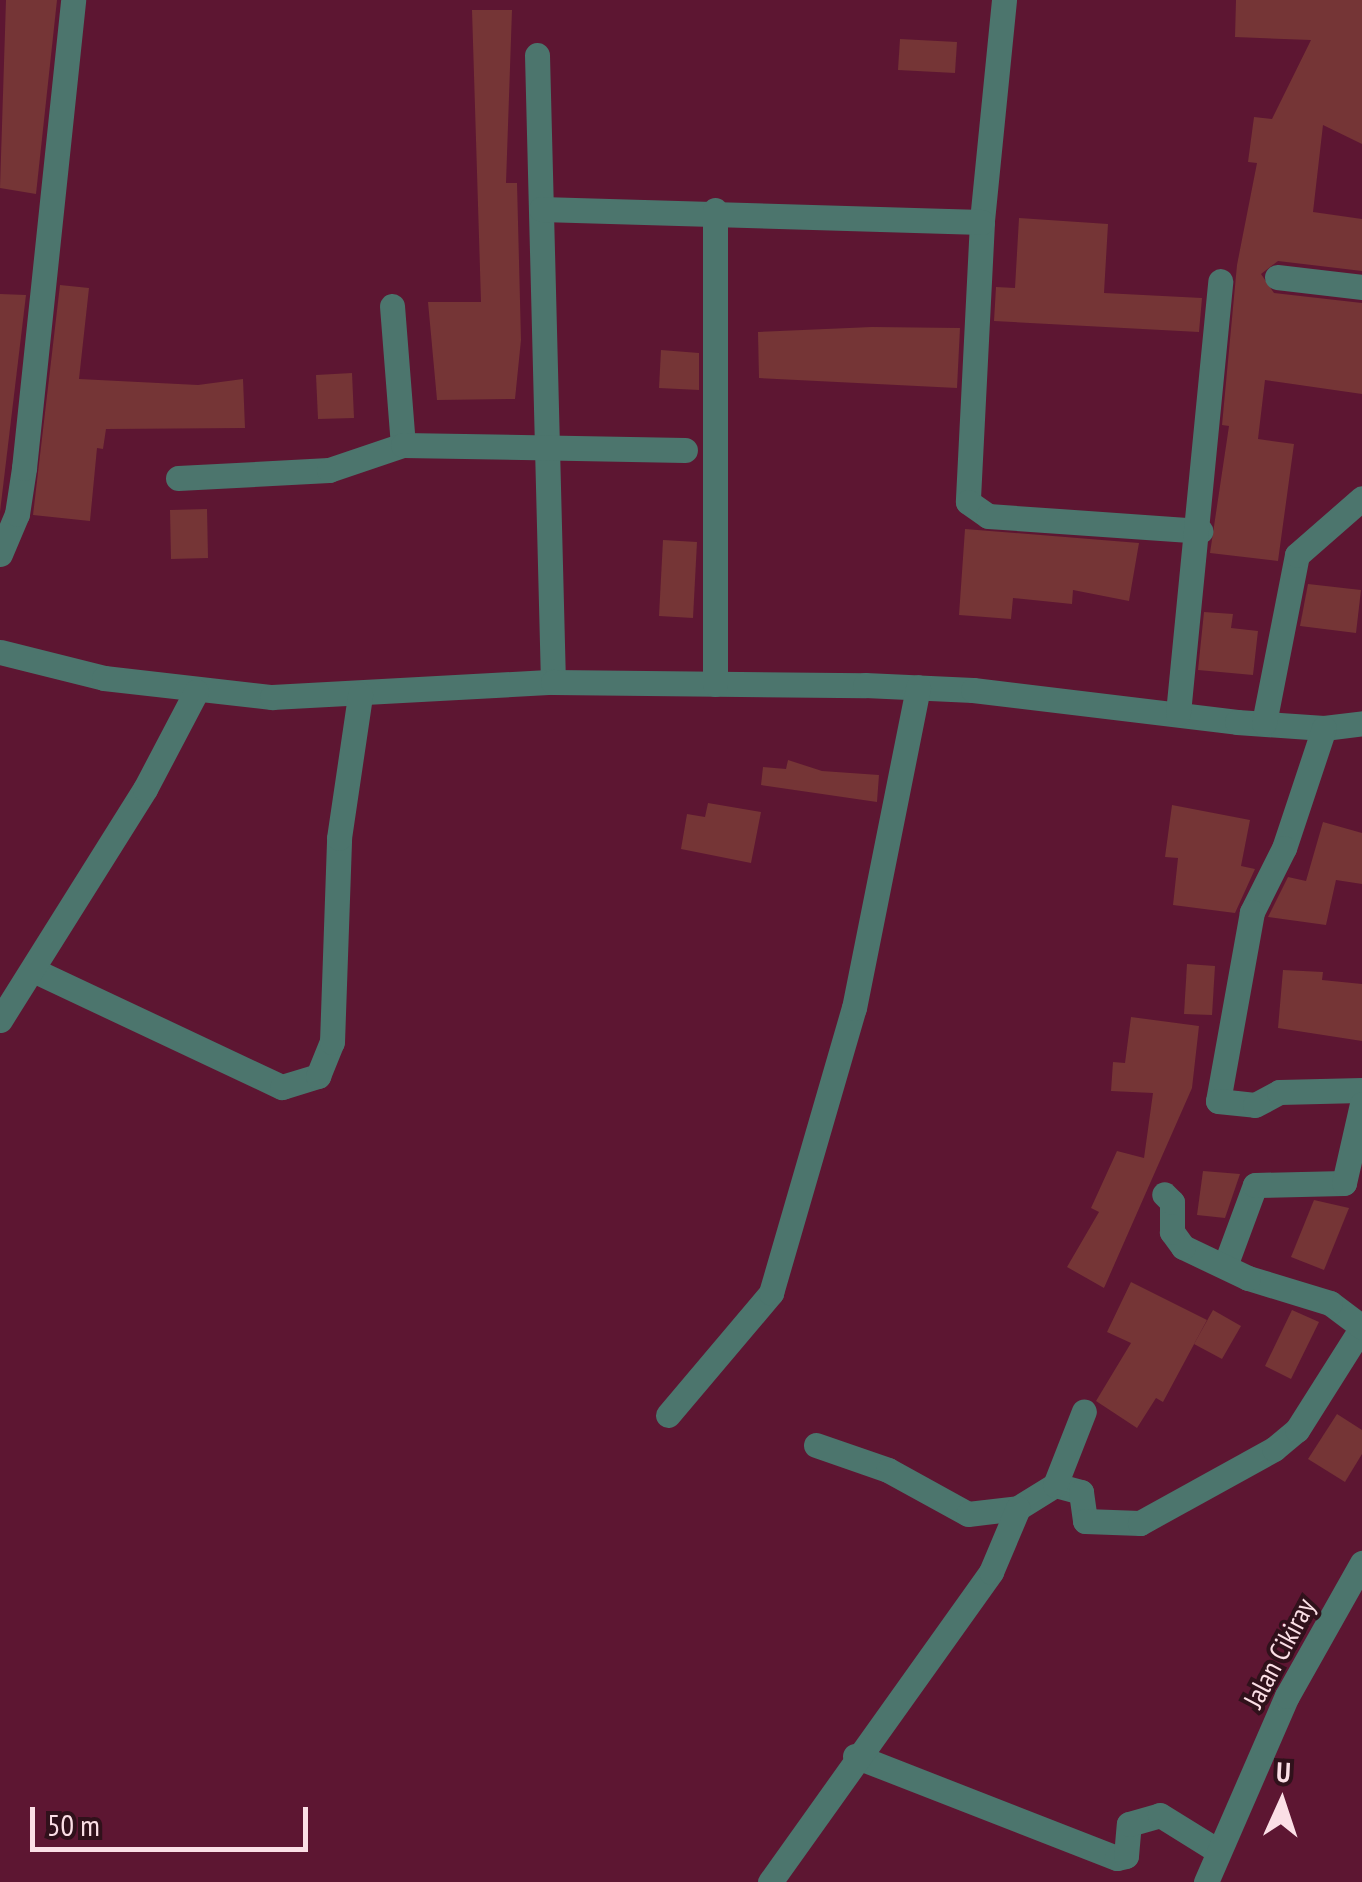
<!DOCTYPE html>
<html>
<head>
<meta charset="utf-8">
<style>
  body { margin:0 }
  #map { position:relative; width:1362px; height:1882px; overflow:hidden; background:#5d1632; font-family:"PT Sans Narrow",sans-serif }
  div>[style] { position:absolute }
  .building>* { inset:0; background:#753536 }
  .street>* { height:25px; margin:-12.5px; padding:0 12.5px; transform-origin:12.5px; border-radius:12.5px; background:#4c756d }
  span { translate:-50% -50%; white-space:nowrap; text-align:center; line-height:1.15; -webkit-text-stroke:8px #30111b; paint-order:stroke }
  .street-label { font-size:28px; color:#fbdfe6 }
  .north { position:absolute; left:1232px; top:1752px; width:100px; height:100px; -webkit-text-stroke:8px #30111b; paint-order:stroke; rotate:3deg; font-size:28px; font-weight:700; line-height:40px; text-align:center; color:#fbdfe6 }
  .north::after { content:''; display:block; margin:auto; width:35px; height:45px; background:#fbdfe6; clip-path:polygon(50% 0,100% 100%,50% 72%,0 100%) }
  .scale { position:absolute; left:30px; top:1807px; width:278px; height:45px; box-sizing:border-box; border:5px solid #fbdfe6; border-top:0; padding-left:12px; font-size:30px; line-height:35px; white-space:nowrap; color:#fbdfe6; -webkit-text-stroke:8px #30111b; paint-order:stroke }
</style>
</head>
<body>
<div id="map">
  <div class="building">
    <div style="clip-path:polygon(6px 0,57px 0,36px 194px,0 188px)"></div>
    <div style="clip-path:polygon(1236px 0,1362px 0,1362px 144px,1323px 125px,1313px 212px,1362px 219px,1362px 271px,1278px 261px,1261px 274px,1274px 293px,1362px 303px,1362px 394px,1265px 380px,1258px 439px,1294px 444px,1278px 561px,1210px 553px,1229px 426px,1222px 425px,1237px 265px,1257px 163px,1248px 162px,1254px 117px,1272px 119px,1311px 40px,1235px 37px)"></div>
    <div style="clip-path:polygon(472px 10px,512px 10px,506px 183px,517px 183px,521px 340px,515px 399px,437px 400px,428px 302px,481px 302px)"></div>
    <div style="clip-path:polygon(900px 39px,957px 42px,955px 73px,898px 70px)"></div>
    <div style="clip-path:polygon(1019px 218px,1108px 224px,1104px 293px,1202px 298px,1199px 332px,994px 321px,996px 287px,1015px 288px)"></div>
    <div style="clip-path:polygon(60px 285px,89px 288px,79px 379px,198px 385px,243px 379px,245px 428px,106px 429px,103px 449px,97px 448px,90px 521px,33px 515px)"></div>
    <div style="clip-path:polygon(0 294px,26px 295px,0 512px)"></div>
    <div style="clip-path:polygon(872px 327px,960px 328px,957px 388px,759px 378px,758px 332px)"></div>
    <div style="clip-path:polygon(661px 350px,699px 353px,699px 390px,659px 388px)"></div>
    <div style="clip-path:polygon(352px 373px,354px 418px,318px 419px,316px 375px)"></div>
    <div style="clip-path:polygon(207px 509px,208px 558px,171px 559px,170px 510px)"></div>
    <div style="clip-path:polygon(965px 529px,1139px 543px,1129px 601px,1073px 590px,1072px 604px,1013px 598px,1011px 619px,959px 615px)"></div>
    <div style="clip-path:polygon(663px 540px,697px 542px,693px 618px,659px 616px)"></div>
    <div style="clip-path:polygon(1308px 584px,1361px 590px,1356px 633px,1300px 626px)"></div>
    <div style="clip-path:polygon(1204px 612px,1233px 614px,1231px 628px,1258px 631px,1253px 675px,1198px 670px)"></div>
    <div style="clip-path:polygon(788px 760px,822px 771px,879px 775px,877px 802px,761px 785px,763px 767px,786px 769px)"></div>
    <div style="clip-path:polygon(708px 803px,761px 812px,751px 863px,681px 849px,687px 814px,705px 817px)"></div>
    <div style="clip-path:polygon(1172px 805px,1250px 820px,1241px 866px,1255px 869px,1235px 913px,1173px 905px,1178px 858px,1165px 857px)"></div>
    <div style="clip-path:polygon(1323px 822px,1362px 833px,1362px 884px,1336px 880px,1326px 925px,1268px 917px,1288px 877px,1306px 881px)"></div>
    <div style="clip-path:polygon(1187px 964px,1215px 966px,1212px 1015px,1184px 1014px)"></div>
    <div style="clip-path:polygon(1283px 970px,1323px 972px,1322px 980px,1362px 984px,1362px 1041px,1278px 1028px)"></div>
    <div style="clip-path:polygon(1131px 1017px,1199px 1026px,1192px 1088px,1104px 1288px,1067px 1267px,1099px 1212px,1091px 1208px,1117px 1151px,1144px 1158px,1153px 1093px,1111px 1091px,1113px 1062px,1125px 1063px)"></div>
    <div style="clip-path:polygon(1203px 1171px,1240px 1174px,1225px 1218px,1197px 1215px)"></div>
    <div style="clip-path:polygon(1314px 1200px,1349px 1208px,1324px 1270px,1291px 1257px)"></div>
    <div style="clip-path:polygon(1131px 1282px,1207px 1320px,1163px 1402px,1156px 1398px,1137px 1428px,1096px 1401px,1131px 1343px,1107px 1332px)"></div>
    <div style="clip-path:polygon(1213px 1310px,1241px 1326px,1222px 1359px,1194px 1344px)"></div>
    <div style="clip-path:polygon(1292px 1310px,1319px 1322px,1291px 1379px,1265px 1366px)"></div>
    <div style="clip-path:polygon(1337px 1414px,1362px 1430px,1362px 1454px,1345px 1482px,1308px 1459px)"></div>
  </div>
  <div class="street">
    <div style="left:1004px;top:0;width:223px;rotate:95.7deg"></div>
    <div style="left:982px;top:222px;width:280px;rotate:92.9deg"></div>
    <div style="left:968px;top:502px;width:24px;rotate:35deg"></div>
    <div style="left:988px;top:516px;width:213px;rotate:4deg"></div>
    <div style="left:537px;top:55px;width:627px;rotate:88.54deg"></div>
    <div style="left:541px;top:209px;width:441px;rotate:1.7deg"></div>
    <div style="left:1277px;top:277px;width:86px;rotate:6.7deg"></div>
    <div style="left:392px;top:306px;width:139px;rotate:85.5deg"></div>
    <div style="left:178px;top:478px;width:151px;rotate:-3deg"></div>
    <div style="left:329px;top:470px;width:78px;rotate:-18.7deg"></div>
    <div style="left:403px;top:445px;width:282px;rotate:1deg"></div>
    <div style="left:0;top:554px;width:43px;rotate:-67deg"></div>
    <div style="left:17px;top:514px;width:47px;rotate:-81.3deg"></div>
    <div style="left:24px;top:468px;width:471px;rotate:-84deg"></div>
    <div style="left:0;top:652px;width:107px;rotate:14deg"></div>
    <div style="left:104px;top:678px;width:169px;rotate:6.5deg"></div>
    <div style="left:272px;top:697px;width:281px;rotate:-3.1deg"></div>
    <div style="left:553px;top:682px;width:312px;rotate:0.6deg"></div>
    <div style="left:865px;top:685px;width:108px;rotate:2.7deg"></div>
    <div style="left:973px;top:690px;width:266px;rotate:6.9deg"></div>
    <div style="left:1237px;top:722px;width:87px;rotate:3.9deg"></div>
    <div style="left:1324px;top:728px;width:38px;rotate:-7deg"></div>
    <div style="left:715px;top:684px;width:474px;rotate:-90deg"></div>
    <div style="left:1178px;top:713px;width:434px;rotate:-84.4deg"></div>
    <div style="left:1264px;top:723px;width:171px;rotate:-78.9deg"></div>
    <div style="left:1297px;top:555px;width:86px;rotate:-41.2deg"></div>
    <div style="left:1324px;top:728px;width:126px;rotate:108.4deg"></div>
    <div style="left:1284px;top:848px;width:72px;rotate:116.6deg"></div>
    <div style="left:1252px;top:912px;width:192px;rotate:100.2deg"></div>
    <div style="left:1218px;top:1101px;width:37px;rotate:6deg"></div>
    <div style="left:1255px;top:1105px;width:27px;rotate:-28deg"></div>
    <div style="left:1279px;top:1092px;width:83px;rotate:-1.4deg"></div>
    <div style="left:33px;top:970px;width:275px;rotate:25.2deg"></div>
    <div style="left:282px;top:1087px;width:38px;rotate:-17deg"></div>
    <div style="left:318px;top:1076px;width:37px;rotate:-68deg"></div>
    <div style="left:332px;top:1042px;width:204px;rotate:-88deg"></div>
    <div style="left:339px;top:838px;width:145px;rotate:-81.6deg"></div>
    <div style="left:0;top:1020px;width:273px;rotate:-57.9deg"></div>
    <div style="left:145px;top:789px;width:110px;rotate:-62.3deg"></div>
    <div style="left:1225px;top:1266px;width:86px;rotate:-69.7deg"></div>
    <div style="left:1255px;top:1185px;width:89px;rotate:-1.3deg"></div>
    <div style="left:1344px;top:1183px;width:81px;rotate:-77.2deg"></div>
    <div style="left:668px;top:1415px;width:160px;rotate:-49.8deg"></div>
    <div style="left:771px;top:1293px;width:297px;rotate:-73.8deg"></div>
    <div style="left:854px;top:1008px;width:327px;rotate:-78.7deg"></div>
    <div style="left:816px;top:1445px;width:76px;rotate:19.1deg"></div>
    <div style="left:888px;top:1470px;width:91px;rotate:28.8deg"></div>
    <div style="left:968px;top:1514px;width:50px;rotate:-6.8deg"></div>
    <div style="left:1018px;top:1508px;width:44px;rotate:-31.9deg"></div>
    <div style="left:1055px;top:1485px;width:27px;rotate:15deg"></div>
    <div style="left:1081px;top:1492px;width:29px;rotate:82deg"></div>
    <div style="left:1085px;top:1521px;width:55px;rotate:2.1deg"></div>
    <div style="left:1140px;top:1523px;width:153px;rotate:-28.9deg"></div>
    <div style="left:1274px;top:1449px;width:30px;rotate:-40deg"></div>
    <div style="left:1297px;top:1430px;width:122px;rotate:-57.7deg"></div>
    <div style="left:1362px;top:1327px;width:40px;rotate:-143deg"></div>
    <div style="left:1330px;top:1303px;width:86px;rotate:-163deg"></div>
    <div style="left:1248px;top:1278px;width:72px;rotate:-154.5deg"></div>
    <div style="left:1183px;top:1247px;width:19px;rotate:-126deg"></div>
    <div style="left:1172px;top:1232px;width:30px;rotate:-90deg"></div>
    <div style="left:1172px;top:1202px;width:11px;rotate:-135deg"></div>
    <div style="left:1055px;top:1485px;width:79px;rotate:-68.6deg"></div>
    <div style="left:855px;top:1756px;width:281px;rotate:21.3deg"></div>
    <div style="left:1117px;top:1858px;width:9px;rotate:-13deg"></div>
    <div style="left:1126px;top:1856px;width:32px;rotate:-85deg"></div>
    <div style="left:1129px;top:1824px;width:32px;rotate:-16deg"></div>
    <div style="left:1160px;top:1815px;width:68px;rotate:31.8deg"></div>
    <div style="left:770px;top:1882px;width:381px;rotate:-54.5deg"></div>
    <div style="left:991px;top:1572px;width:69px;rotate:-67.1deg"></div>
    <div style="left:1206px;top:1882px;width:203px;rotate:-66.5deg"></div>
    <div style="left:1287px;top:1696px;width:153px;rotate:-60.6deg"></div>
  </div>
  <div class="street-label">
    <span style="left:1279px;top:1653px;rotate:-62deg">Jalan Cikiray</span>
  </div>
  <div class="north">U</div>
  <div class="scale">50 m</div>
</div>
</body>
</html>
